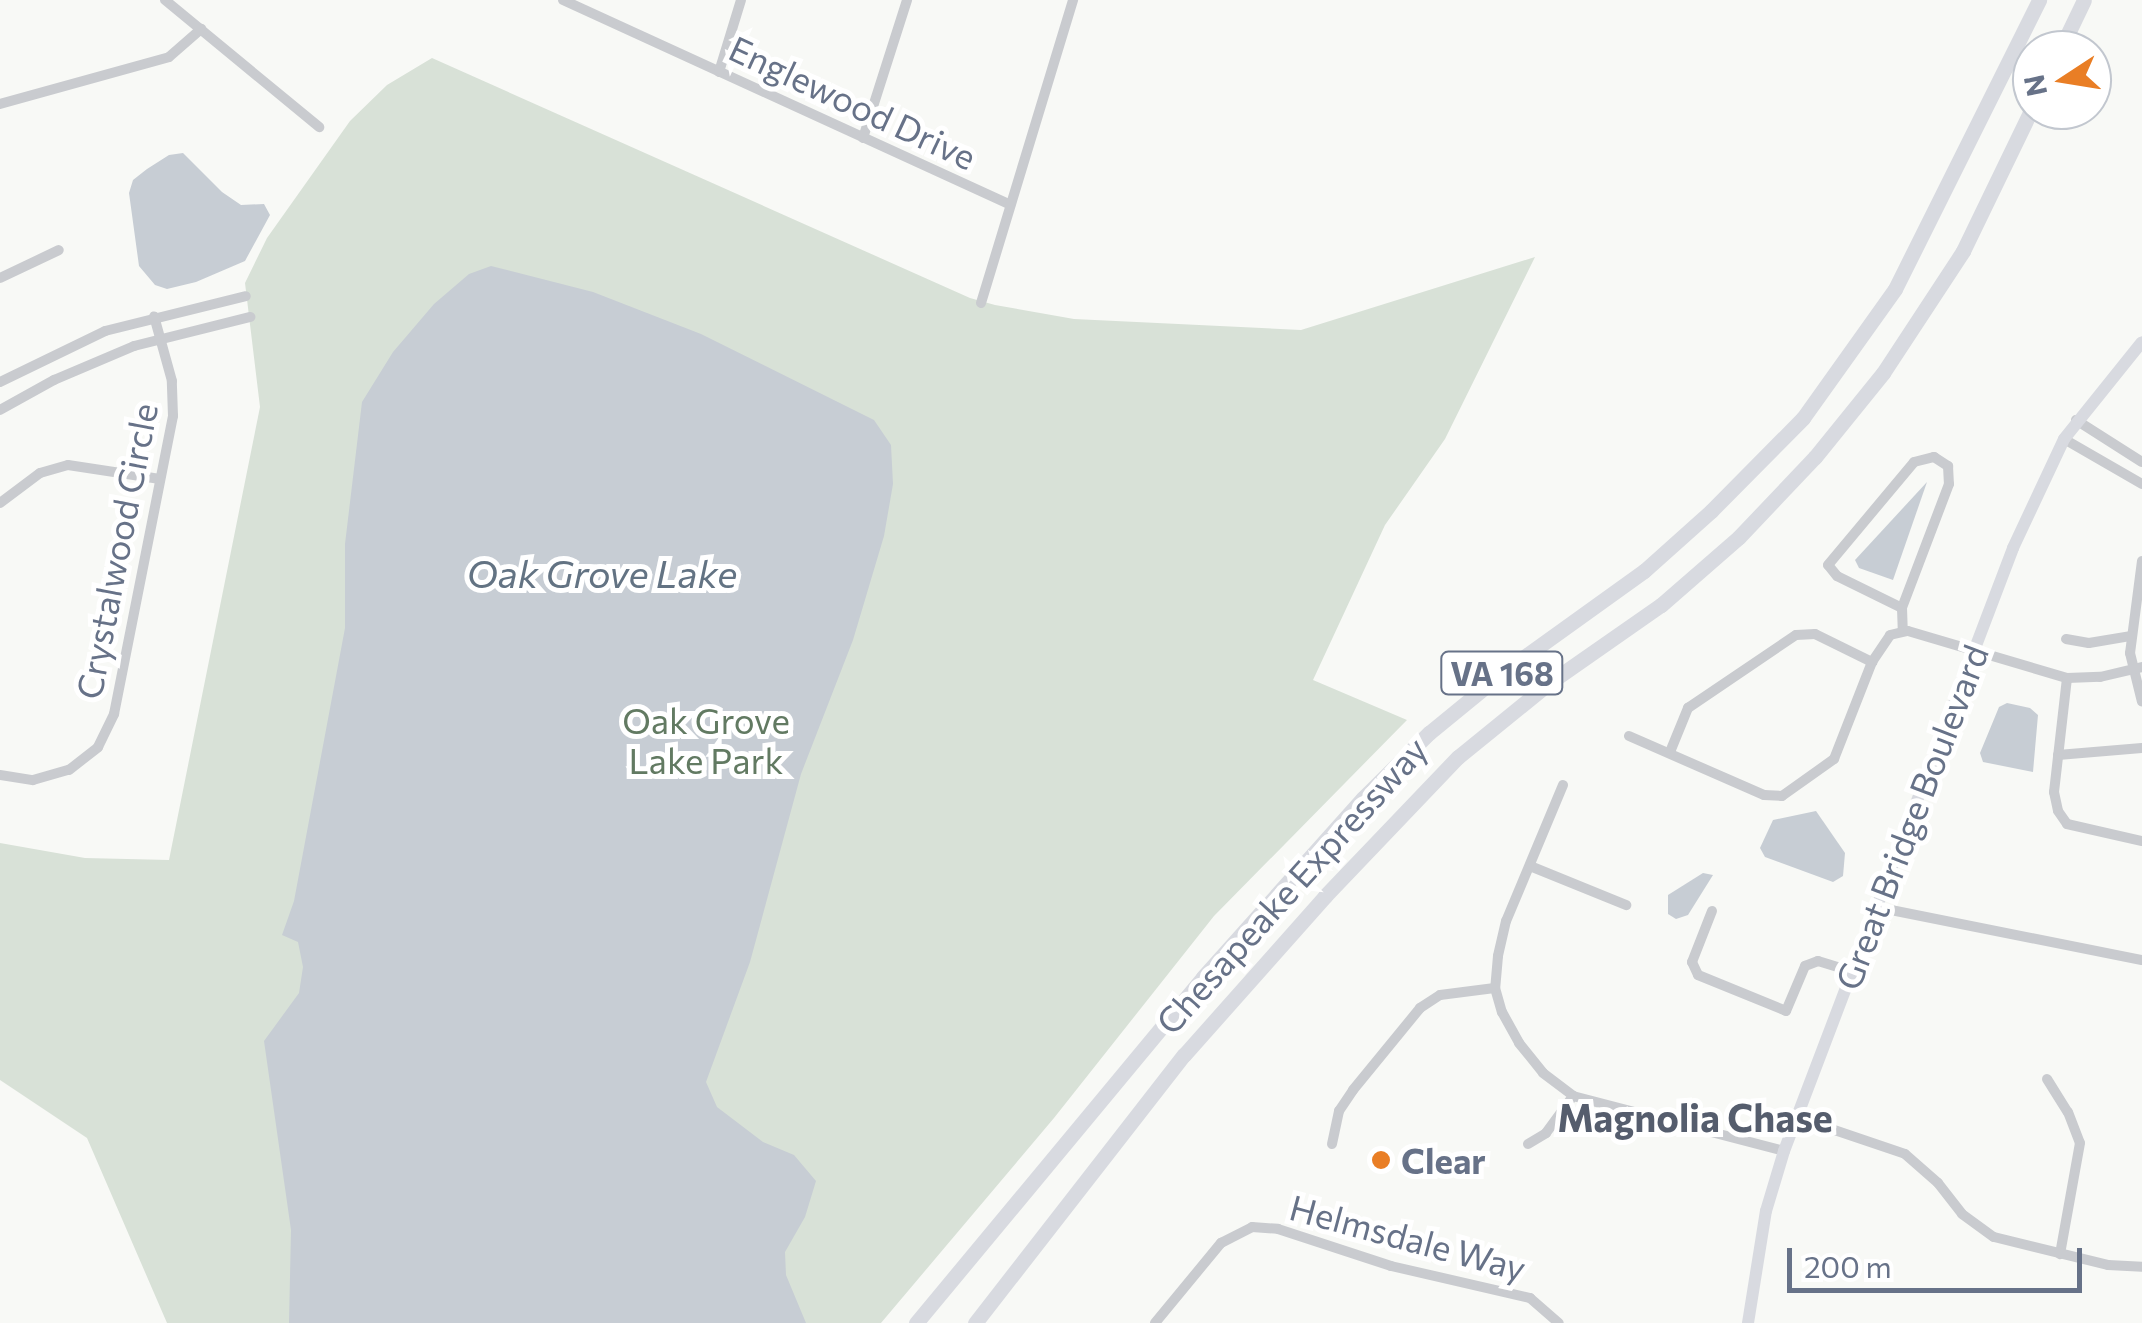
<!DOCTYPE html>
<html>
<head>
<meta charset="utf-8">
<style>
  body { margin:0 }
  #map { position:relative; width:2142px; height:1323px; overflow:hidden; background:#f8f9f6; font-family:Commissioner,sans-serif }
  div>[style] { position:absolute }
  .green>* { inset:0; background:#d8e1d7 }
  .water>* { inset:0; background:#c7cdd4 }
  .minor>* { height:10px; margin:-5px; padding:0 5px; transform-origin:5px; border-radius:5px; background:#c9cbcf }
  .major>* { height:12px; margin:-6px; padding:0 6px; transform-origin:6px; border-radius:6px; background:#d8dae0 }
  .highway>* { height:15px; margin:-7.5px; padding:0 7.5px; transform-origin:7.5px; border-radius:7.5px; background:#d8dae0 }
  .dots>* { width:28px; height:28px; translate:-50% -50%; box-sizing:border-box; border:5px solid #fff; border-radius:50% }
  span { translate:-50% -50%; white-space:nowrap; text-align:center; line-height:1.15; -webkit-text-stroke:10px #fff; paint-order:stroke }
  .shield-label span { padding:2px 8px; background:#fff; border:2px solid; border-radius:8px; -webkit-text-stroke-width:0 }
  .shield-label { font-size:32px; color:#677288; font-weight:700 }
  .street-label { font-size:35px; color:#677288 }
  .park-label { font-size:35px; color:#627a62 }
  .poi-label { font-size:35px; color:#677288; font-weight:700 }
  .left { translate:0 -50%; text-align:left }
  .water-label { font-size:38px; color:#637383; font-style:italic }
  .neighbourhood-label { font-size:38px; color:#555d6d; font-weight:700 }
  .north { position:absolute; left:2012px; top:30px; width:100px; height:100px; box-sizing:border-box; background:#fff; border:2px solid #c2c7cf; border-radius:50%; rotate:258deg; font-size:28px; font-weight:700; line-height:40px; text-align:center; color:#677288 }
  .north::after { content:''; display:block; margin:auto; width:35px; height:45px; background:#e97e25; clip-path:polygon(50% 0,100% 100%,50% 72%,0 100%) }
  .scale { position:absolute; left:1787px; top:1248px; width:295px; height:45px; box-sizing:border-box; border:5px solid #677288; border-top:0; padding-left:12px; font-size:30px; line-height:35px; white-space:nowrap; color:#677288; -webkit-text-stroke:8px #fff; paint-order:stroke }
</style>
</head>
<body>
<div id="map">
  <div class="green">
    <div style="clip-path:polygon(432px 58px,970px 298px,995px 305px,1074px 319px,1301px 330px,1535px 257px,1445px 439px,1385px 525px,1313px 680px,1407px 720px,1214px 916px,1054px 1118px,881px 1323px,167px 1323px,87px 1138px,0 1080px,0 843px,85px 858px,169px 860px,260px 407px,245px 283px,267px 238px,350px 121px,387px 85px)"></div>
  </div>
  <div class="water">
    <div style="clip-path:polygon(183px 153px,222px 192px,241px 205px,264px 204px,270px 215px,245px 261px,196px 282px,167px 289px,155px 285px,139px 266px,129px 193px,133px 180px,147px 169px,169px 155px)"></div>
    <div style="clip-path:polygon(491px 266px,593px 292px,701px 334px,874px 420px,891px 445px,893px 484px,884px 536px,853px 640px,801px 774px,750px 962px,706px 1082px,717px 1107px,763px 1142px,794px 1155px,816px 1181px,805px 1217px,785px 1252px,786px 1275px,806px 1323px,289px 1323px,291px 1230px,264px 1041px,299px 993px,303px 967px,298px 942px,282px 935px,294px 901px,345px 628px,345px 544px,362px 402px,393px 352px,434px 304px,469px 274px)"></div>
    <div style="clip-path:polygon(1927px 482px,1893px 580px,1859px 568px,1855px 560px)"></div>
    <div style="clip-path:polygon(2007px 703px,2030px 708px,2038px 715px,2033px 772px,1983px 762px,1980px 753px,1992px 724px,1999px 707px)"></div>
    <div style="clip-path:polygon(1816px 811px,1845px 853px,1843px 876px,1833px 882px,1765px 857px,1760px 848px,1773px 820px)"></div>
    <div style="clip-path:polygon(1703px 873px,1713px 875px,1688px 915px,1676px 919px,1668px 914px,1668px 895px)"></div>
  </div>
  <div class="minor">
    <div style="left:165px;top:0;width:200px;rotate:39.5deg"></div>
    <div style="left:563px;top:0;width:492px;rotate:24.6deg"></div>
    <div style="left:719px;top:72px;width:75px;rotate:-73deg"></div>
    <div style="left:0;top:104px;width:175px;rotate:-15.5deg"></div>
    <div style="left:169px;top:57px;width:43px;rotate:-41.2deg"></div>
    <div style="left:863px;top:138px;width:145px;rotate:-72.3deg"></div>
    <div style="left:0;top:278px;width:65px;rotate:-25.4deg"></div>
    <div style="left:981px;top:303px;width:317px;rotate:-73.1deg"></div>
    <div style="left:0;top:382px;width:117px;rotate:-25.9deg"></div>
    <div style="left:105px;top:331px;width:145px;rotate:-13.9deg"></div>
    <div style="left:0;top:410px;width:62px;rotate:-29.1deg"></div>
    <div style="left:54px;top:380px;width:87px;rotate:-23deg"></div>
    <div style="left:134px;top:346px;width:120px;rotate:-14deg"></div>
    <div style="left:2076px;top:420px;width:78px;rotate:32.5deg"></div>
    <div style="left:2064px;top:439px;width:90px;rotate:30deg"></div>
    <div style="left:0;top:503px;width:50px;rotate:-36.9deg"></div>
    <div style="left:40px;top:473px;width:29px;rotate:-16deg"></div>
    <div style="left:68px;top:465px;width:93px;rotate:8.7deg"></div>
    <div style="left:2142px;top:561px;width:93px;rotate:97.4deg"></div>
    <div style="left:2130px;top:653px;width:50px;rotate:76.2deg"></div>
    <div style="left:1902px;top:608px;width:72px;rotate:-153.8deg"></div>
    <div style="left:1837px;top:576px;width:14px;rotate:-129deg"></div>
    <div style="left:1828px;top:565px;width:134px;rotate:-50.1deg"></div>
    <div style="left:1914px;top:462px;width:21px;rotate:-14deg"></div>
    <div style="left:1934px;top:457px;width:17px;rotate:33deg"></div>
    <div style="left:1948px;top:466px;width:18px;rotate:87deg"></div>
    <div style="left:1949px;top:484px;width:133px;rotate:110.8deg"></div>
    <div style="left:1902px;top:608px;width:23px;rotate:88deg"></div>
    <div style="left:2066px;top:639px;width:23px;rotate:10deg"></div>
    <div style="left:2089px;top:643px;width:43px;rotate:-9.5deg"></div>
    <div style="left:2067px;top:678px;width:115px;rotate:96.5deg"></div>
    <div style="left:2054px;top:792px;width:19px;rotate:78deg"></div>
    <div style="left:2058px;top:811px;width:16px;rotate:55deg"></div>
    <div style="left:2067px;top:824px;width:77px;rotate:12.8deg"></div>
    <div style="left:1629px;top:736px;width:147px;rotate:23.6deg"></div>
    <div style="left:1764px;top:795px;width:18px;rotate:3deg"></div>
    <div style="left:1782px;top:796px;width:64px;rotate:-35.4deg"></div>
    <div style="left:1834px;top:759px;width:104px;rotate:-68.6deg"></div>
    <div style="left:1670px;top:752px;width:48px;rotate:-67.8deg"></div>
    <div style="left:1688px;top:708px;width:130px;rotate:-34.1deg"></div>
    <div style="left:1796px;top:635px;width:19px;rotate:-3deg"></div>
    <div style="left:1815px;top:634px;width:64px;rotate:26.2deg"></div>
    <div style="left:1872px;top:662px;width:32px;rotate:-56deg"></div>
    <div style="left:1890px;top:635px;width:18px;rotate:-13deg"></div>
    <div style="left:1908px;top:631px;width:166px;rotate:16.5deg"></div>
    <div style="left:2067px;top:678px;width:33px;rotate:-2deg"></div>
    <div style="left:2100px;top:677px;width:43px;rotate:-13.4deg"></div>
    <div style="left:2058px;top:755px;width:84px;rotate:-4.8deg"></div>
    <div style="left:0;top:775px;width:33px;rotate:9deg"></div>
    <div style="left:33px;top:780px;width:37px;rotate:-16deg"></div>
    <div style="left:69px;top:770px;width:37px;rotate:-38deg"></div>
    <div style="left:98px;top:747px;width:37px;rotate:-64deg"></div>
    <div style="left:114px;top:714px;width:304px;rotate:-78.8deg"></div>
    <div style="left:173px;top:416px;width:35px;rotate:-92deg"></div>
    <div style="left:172px;top:381px;width:67px;rotate:-105.5deg"></div>
    <div style="left:1563px;top:785px;width:147px;rotate:112.7deg"></div>
    <div style="left:1506px;top:921px;width:36px;rotate:103deg"></div>
    <div style="left:1498px;top:956px;width:32px;rotate:95deg"></div>
    <div style="left:1495px;top:988px;width:25px;rotate:74deg"></div>
    <div style="left:1502px;top:1012px;width:35px;rotate:61deg"></div>
    <div style="left:1519px;top:1043px;width:38px;rotate:51deg"></div>
    <div style="left:1543px;top:1073px;width:38px;rotate:37deg"></div>
    <div style="left:1573px;top:1096px;width:218px;rotate:14.6deg"></div>
    <div style="left:1530px;top:866px;width:104px;rotate:22.1deg"></div>
    <div style="left:1876px;top:907px;width:271px;rotate:11.3deg"></div>
    <div style="left:1712px;top:911px;width:55px;rotate:111.4deg"></div>
    <div style="left:1692px;top:962px;width:14px;rotate:65deg"></div>
    <div style="left:1698px;top:975px;width:95px;rotate:22.2deg"></div>
    <div style="left:1786px;top:1011px;width:49px;rotate:-67.1deg"></div>
    <div style="left:1805px;top:966px;width:14px;rotate:-21deg"></div>
    <div style="left:1818px;top:961px;width:34px;rotate:17deg"></div>
    <div style="left:2047px;top:1079px;width:39px;rotate:58deg"></div>
    <div style="left:2068px;top:1112px;width:33px;rotate:69deg"></div>
    <div style="left:2080px;top:1143px;width:113px;rotate:100.2deg"></div>
    <div style="left:1796px;top:1117px;width:115px;rotate:18.7deg"></div>
    <div style="left:1905px;top:1154px;width:44px;rotate:41.3deg"></div>
    <div style="left:1938px;top:1183px;width:39px;rotate:52deg"></div>
    <div style="left:1962px;top:1214px;width:39px;rotate:36deg"></div>
    <div style="left:1994px;top:1237px;width:117px;rotate:13.8deg"></div>
    <div style="left:2108px;top:1265px;width:34px;rotate:3deg"></div>
    <div style="left:1332px;top:1144px;width:34px;rotate:-78deg"></div>
    <div style="left:1339px;top:1111px;width:25px;rotate:-56deg"></div>
    <div style="left:1353px;top:1090px;width:106px;rotate:-50.7deg"></div>
    <div style="left:1420px;top:1008px;width:24px;rotate:-33deg"></div>
    <div style="left:1440px;top:995px;width:55px;rotate:-7.3deg"></div>
    <div style="left:1528px;top:1144px;width:21px;rotate:-31deg"></div>
    <div style="left:1546px;top:1133px;width:46px;rotate:-53.9deg"></div>
    <div style="left:1155px;top:1323px;width:104px;rotate:-50.5deg"></div>
    <div style="left:1221px;top:1243px;width:35px;rotate:-27deg"></div>
    <div style="left:1252px;top:1227px;width:26px;rotate:4deg"></div>
    <div style="left:1278px;top:1229px;width:119px;rotate:18.1deg"></div>
    <div style="left:1391px;top:1266px;width:143px;rotate:13deg"></div>
    <div style="left:1530px;top:1298px;width:38px;rotate:41deg"></div>
  </div>
  <div class="major">
    <div style="left:1748px;top:1323px;width:113px;rotate:-80.9deg"></div>
    <div style="left:1766px;top:1211px;width:63px;rotate:-73.3deg"></div>
    <div style="left:1784px;top:1151px;width:645px;rotate:-69.2deg"></div>
    <div style="left:2013px;top:548px;width:120px;rotate:-64.9deg"></div>
    <div style="left:2064px;top:439px;width:124px;rotate:-51.2deg"></div>
  </div>
  <div class="highway">
    <div style="left:2060px;top:50px;width:55px;rotate:-64.4deg"></div>
    <div style="left:916px;top:1323px;width:450px;rotate:-50.3deg"></div>
    <div style="left:1203px;top:977px;width:240px;rotate:-48.2deg"></div>
    <div style="left:1363px;top:798px;width:93px;rotate:-44.6deg"></div>
    <div style="left:1429px;top:733px;width:99px;rotate:-39.3deg"></div>
    <div style="left:1506px;top:670px;width:170px;rotate:-35.7deg"></div>
    <div style="left:1644px;top:571px;width:90px;rotate:-41.8deg"></div>
    <div style="left:1711px;top:511px;width:131px;rotate:-45.3deg"></div>
    <div style="left:1803px;top:418px;width:158px;rotate:-54.5deg"></div>
    <div style="left:1895px;top:289px;width:323px;rotate:-63.5deg"></div>
    <div style="left:975px;top:1323px;width:340px;rotate:-52.1deg"></div>
    <div style="left:1184px;top:1055px;width:213px;rotate:-48.4deg"></div>
    <div style="left:1325px;top:896px;width:192px;rotate:-46.3deg"></div>
    <div style="left:1458px;top:757px;width:117px;rotate:-39.1deg"></div>
    <div style="left:1549px;top:683px;width:136px;rotate:-34.9deg"></div>
    <div style="left:1661px;top:605px;width:103px;rotate:-41.1deg"></div>
    <div style="left:1739px;top:537px;width:110px;rotate:-46.5deg"></div>
    <div style="left:1815px;top:457px;width:108px;rotate:-51deg"></div>
    <div style="left:1883px;top:373px;width:146px;rotate:-56.7deg"></div>
    <div style="left:1963px;top:251px;width:159px;rotate:-64.2deg"></div>
  </div>
  <div class="dots">
    <div style="left:1381px;top:1160px;background:#e97e25"></div>
  </div>
  <div class="shield-label">
    <span style="left:1502px;top:673px">VA 168</span>
  </div>
  <div class="street-label">
    <span style="left:853px;top:102px;rotate:25deg">Englewood Drive</span>
    <span style="left:116px;top:551px;rotate:-79deg">Crystalwood Circle</span>
    <span style="left:1911px;top:817px;rotate:-69deg">Great Bridge Boulevard</span>
    <span style="left:1291px;top:885px;rotate:-48deg">Chesapeake Expressway</span>
    <span style="left:1408px;top:1237px;rotate:15deg">Helmsdale Way</span>
  </div>
  <div class="park-label">
    <span style="left:706px;top:740px">Oak Grove<br>Lake Park</span>
  </div>
  <div class="poi-label">
    <span class="left" style="left:1401px;top:1160px">Clear</span>
  </div>
  <div class="water-label">
    <span style="left:602px;top:573px">Oak Grove Lake</span>
  </div>
  <div class="neighbourhood-label">
    <span style="left:1695px;top:1117px">Magnolia Chase</span>
  </div>
  <div class="north">N</div>
  <div class="scale">200 m</div>
</div>
</body>
</html>
